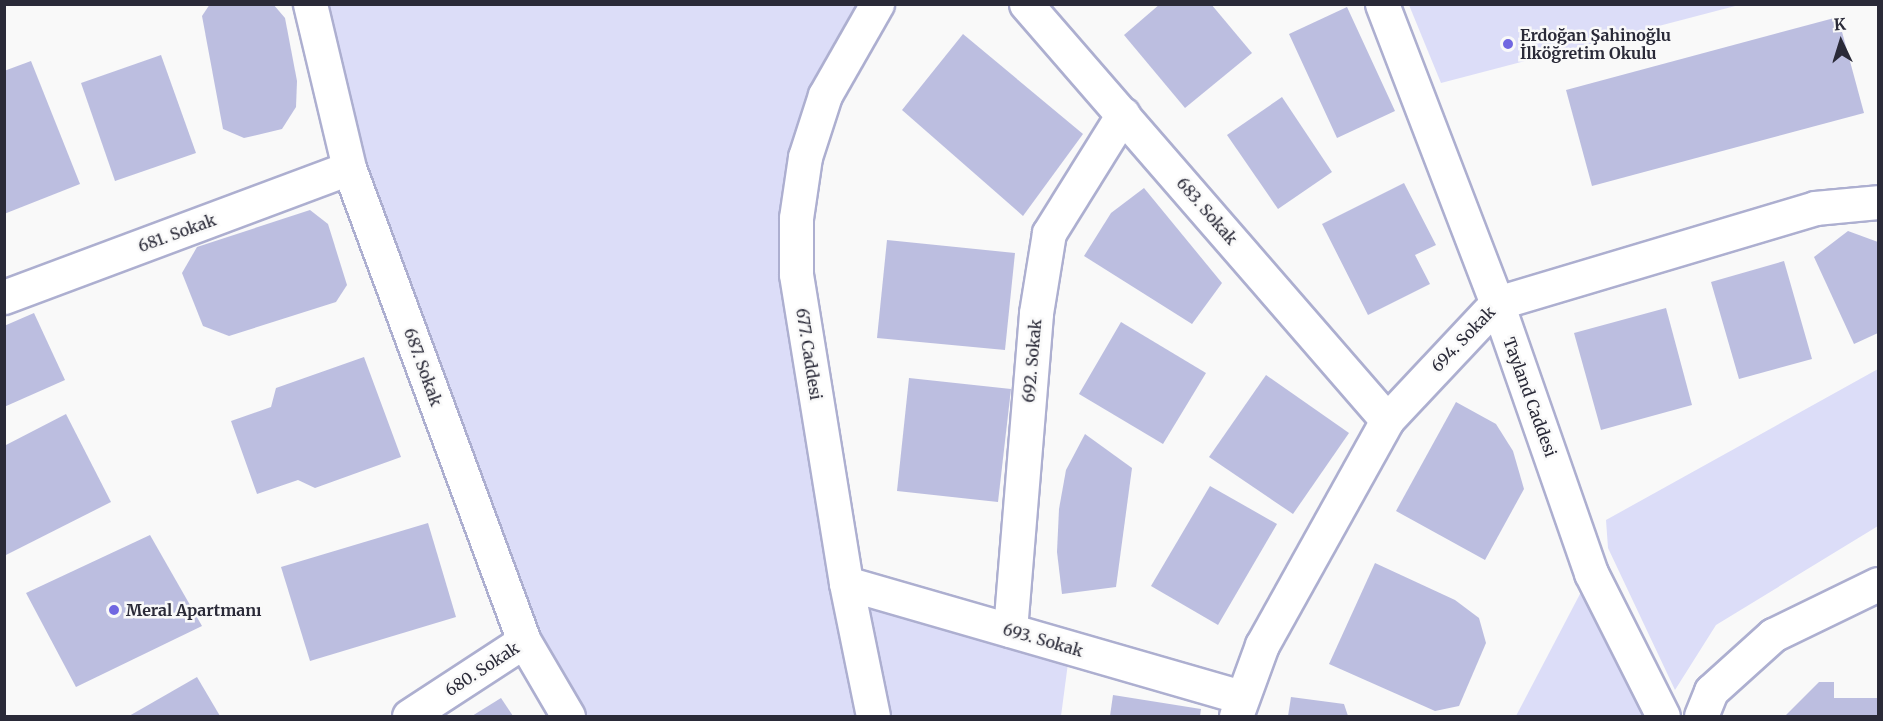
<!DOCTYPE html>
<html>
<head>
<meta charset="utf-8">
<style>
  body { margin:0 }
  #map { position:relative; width:1883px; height:721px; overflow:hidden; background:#f9f9f9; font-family:Merriweather,serif }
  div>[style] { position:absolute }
  .green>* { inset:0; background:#dcddf8 }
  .building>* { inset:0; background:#bcbee0 }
  .roads { filter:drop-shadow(2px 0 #adafd0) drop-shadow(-2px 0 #adafd0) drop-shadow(0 2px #adafd0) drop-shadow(0 -2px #adafd0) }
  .street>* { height:33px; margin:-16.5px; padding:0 16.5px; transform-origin:16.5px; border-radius:16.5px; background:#fff }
  .dots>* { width:16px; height:16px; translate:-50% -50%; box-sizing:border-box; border:3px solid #f9f9f9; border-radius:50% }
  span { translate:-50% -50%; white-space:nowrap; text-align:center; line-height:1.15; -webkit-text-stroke:5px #f9f9f9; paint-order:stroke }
  .poi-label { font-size:16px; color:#2a2a38; font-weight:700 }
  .left { translate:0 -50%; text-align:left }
  .street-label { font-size:16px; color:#2a2a38 }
  .frame { position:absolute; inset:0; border:6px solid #2a2a38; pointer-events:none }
  .north { position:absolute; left:1811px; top:12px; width:60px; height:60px; -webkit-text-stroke:4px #f9f9f9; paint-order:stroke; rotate:356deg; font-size:16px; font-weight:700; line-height:24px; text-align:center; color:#2a2a38 }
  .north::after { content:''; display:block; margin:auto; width:21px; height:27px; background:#2a2a38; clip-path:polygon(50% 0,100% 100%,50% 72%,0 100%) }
</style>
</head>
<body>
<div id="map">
  <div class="green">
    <div style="clip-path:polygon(310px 5px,877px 5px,796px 218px,846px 583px,1070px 648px,1061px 716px,568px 716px,524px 641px)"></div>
    <div style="clip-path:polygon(1409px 5px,1739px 5px,1441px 83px)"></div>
    <div style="clip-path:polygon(1878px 369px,1878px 526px,1716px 625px,1675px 690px,1608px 548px,1606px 520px)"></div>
    <div style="clip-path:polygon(1591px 573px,1663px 716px,1516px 716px)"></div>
  </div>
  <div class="building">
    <div style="clip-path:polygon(210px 4px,273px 4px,285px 18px,297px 81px,296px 107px,282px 129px,244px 138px,223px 129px,202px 16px)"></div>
    <div style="clip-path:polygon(1160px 4px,1211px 4px,1252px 53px,1185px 108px,1124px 35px)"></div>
    <div style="clip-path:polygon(1347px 7px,1395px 111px,1337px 138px,1289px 34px)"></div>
    <div style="clip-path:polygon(1838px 17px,1864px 113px,1592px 186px,1566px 90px)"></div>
    <div style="clip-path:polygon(963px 34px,1083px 134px,1023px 216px,902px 110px)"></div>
    <div style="clip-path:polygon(161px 55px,196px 153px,115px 181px,81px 83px)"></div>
    <div style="clip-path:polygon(31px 61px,80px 184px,4px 214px,4px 71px)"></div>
    <div style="clip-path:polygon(1282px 97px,1332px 172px,1278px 209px,1227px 135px)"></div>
    <div style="clip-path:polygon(1404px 183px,1436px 245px,1415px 255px,1430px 284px,1368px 315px,1322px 224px)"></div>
    <div style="clip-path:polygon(1144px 188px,1222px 283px,1192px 324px,1084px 256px,1111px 213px)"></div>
    <div style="clip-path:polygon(310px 210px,328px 224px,347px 285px,336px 302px,229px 336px,203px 326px,182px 273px,197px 247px)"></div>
    <div style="clip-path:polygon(1848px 231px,1878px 242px,1878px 333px,1854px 344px,1814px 257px)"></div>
    <div style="clip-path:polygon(887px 240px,1015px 253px,1005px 350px,877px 338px)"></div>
    <div style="clip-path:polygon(1784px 261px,1812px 359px,1739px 379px,1711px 282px)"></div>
    <div style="clip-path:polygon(1666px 308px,1692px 405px,1601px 430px,1574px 333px)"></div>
    <div style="clip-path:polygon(34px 313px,65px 380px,4px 407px,4px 326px)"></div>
    <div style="clip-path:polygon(1121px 322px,1206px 373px,1163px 444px,1079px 394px)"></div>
    <div style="clip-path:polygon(364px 357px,401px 457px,315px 488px,298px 480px,257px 494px,231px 421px,271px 407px,276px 388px)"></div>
    <div style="clip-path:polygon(1266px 375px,1349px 433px,1293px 514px,1209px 457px)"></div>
    <div style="clip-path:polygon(909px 378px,1011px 389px,998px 502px,897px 491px)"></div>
    <div style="clip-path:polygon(1456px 402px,1496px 424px,1513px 451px,1524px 489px,1485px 560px,1396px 511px)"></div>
    <div style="clip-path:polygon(66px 414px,111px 502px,4px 556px,4px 446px)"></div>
    <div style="clip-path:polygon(1085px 434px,1132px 468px,1116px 587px,1062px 594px,1057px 552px,1059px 509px,1066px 470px)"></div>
    <div style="clip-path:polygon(1210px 486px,1277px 524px,1218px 625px,1151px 586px)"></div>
    <div style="clip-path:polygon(428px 523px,456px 617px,310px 661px,281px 567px)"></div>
    <div style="clip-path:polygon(150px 535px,202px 626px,76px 687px,26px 593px)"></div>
    <div style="clip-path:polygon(1375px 563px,1455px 600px,1479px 618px,1486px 643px,1459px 706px,1435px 711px,1329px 664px)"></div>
    <div style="clip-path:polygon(197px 677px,220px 716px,129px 716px)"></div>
    <div style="clip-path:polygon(1819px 682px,1834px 682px,1834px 698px,1878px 698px,1878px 716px,1785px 716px)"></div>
    <div style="clip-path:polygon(1113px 695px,1201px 709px,1200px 716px,1110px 716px)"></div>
    <div style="clip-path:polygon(1291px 697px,1344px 704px,1348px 716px,1288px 716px)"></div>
    <div style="clip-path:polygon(501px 698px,513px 716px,472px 716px)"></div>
  </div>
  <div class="roads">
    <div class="street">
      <div style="left:310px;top:4px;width:169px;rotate:76.6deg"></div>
      <div style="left:349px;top:168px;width:504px;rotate:69.7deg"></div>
      <div style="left:524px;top:641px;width:87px;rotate:59.6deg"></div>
      <div style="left:1026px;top:4px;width:551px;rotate:49.05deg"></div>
      <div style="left:1382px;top:4px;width:320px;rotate:69deg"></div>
      <div style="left:1497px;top:303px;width:286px;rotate:70.8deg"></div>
      <div style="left:1591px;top:573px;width:160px;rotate:63.3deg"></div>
      <div style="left:4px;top:297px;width:368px;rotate:-20.5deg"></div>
      <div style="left:846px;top:583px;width:410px;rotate:16.1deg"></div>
      <div style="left:1010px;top:630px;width:318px;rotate:-85.3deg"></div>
      <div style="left:1036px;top:313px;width:81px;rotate:-80.8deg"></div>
      <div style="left:1049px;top:233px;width:140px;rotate:-58.1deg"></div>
      <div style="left:409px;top:716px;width:137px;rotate:-33.1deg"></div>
      <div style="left:873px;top:716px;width:136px;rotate:-101.5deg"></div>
      <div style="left:846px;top:583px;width:313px;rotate:-99.2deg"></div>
      <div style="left:796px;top:274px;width:56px;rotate:-90deg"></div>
      <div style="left:796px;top:218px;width:62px;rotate:-81.6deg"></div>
      <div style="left:805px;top:157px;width:65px;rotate:-72.1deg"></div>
      <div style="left:825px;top:95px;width:105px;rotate:-60.3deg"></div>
      <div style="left:1236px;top:716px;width:76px;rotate:-69.9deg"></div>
      <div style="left:1262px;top:645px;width:257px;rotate:-60.9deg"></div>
      <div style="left:1387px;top:420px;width:161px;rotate:-46.8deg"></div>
      <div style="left:1497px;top:303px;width:332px;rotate:-16.6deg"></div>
      <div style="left:1815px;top:208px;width:63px;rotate:-5.4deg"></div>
      <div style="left:1701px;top:716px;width:27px;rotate:-68deg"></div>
      <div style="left:1711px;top:691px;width:84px;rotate:-42.1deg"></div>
      <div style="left:1773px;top:635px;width:117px;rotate:-25.9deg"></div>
    </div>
  </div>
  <div class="dots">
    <div style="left:1508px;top:44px;background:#7167e1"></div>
    <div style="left:114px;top:610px;background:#7167e1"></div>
  </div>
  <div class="poi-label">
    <span class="left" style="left:1520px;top:44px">Erdoğan Şahinoğlu<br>İlköğretim Okulu</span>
    <span class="left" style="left:126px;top:610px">Meral Apartmanı</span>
  </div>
  <div class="street-label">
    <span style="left:1207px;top:211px;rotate:49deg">683. Sokak</span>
    <span style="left:177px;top:233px;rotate:-20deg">681. Sokak</span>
    <span style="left:1463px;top:339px;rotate:-46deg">694. Sokak</span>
    <span style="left:809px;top:354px;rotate:81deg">677. Caddesi</span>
    <span style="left:1032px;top:361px;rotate:-85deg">692. Sokak</span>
    <span style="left:423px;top:367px;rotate:70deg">687. Sokak</span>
    <span style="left:1530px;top:397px;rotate:70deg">Tayland Caddesi</span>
    <span style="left:1043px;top:640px;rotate:16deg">693. Sokak</span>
    <span style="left:482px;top:669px;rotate:-33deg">680. Sokak</span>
  </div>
  <div class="frame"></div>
  <div class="north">K</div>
</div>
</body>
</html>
